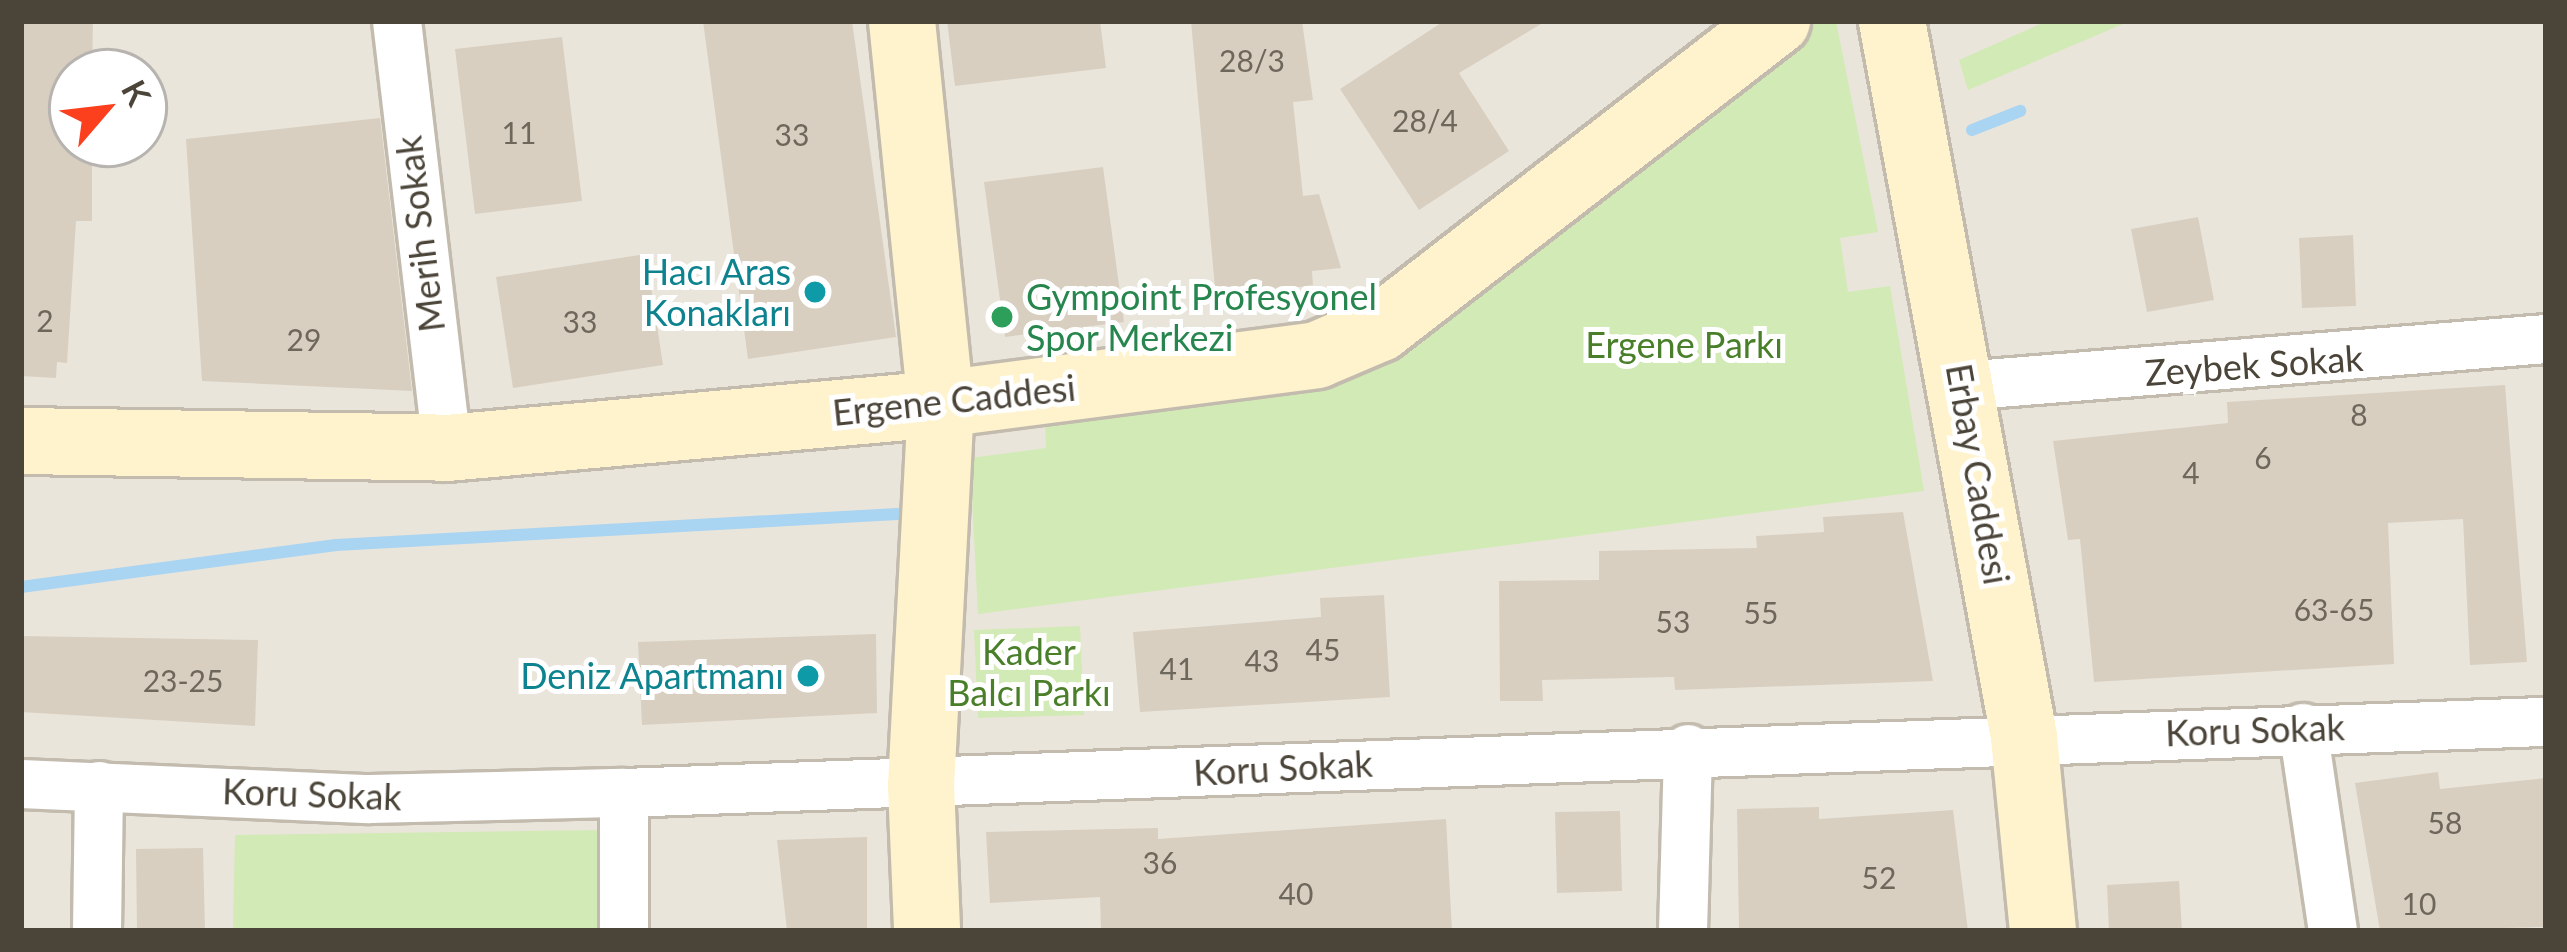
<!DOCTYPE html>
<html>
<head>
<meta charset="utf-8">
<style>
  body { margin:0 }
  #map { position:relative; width:2567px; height:952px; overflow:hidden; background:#f6f3ec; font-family:Lato,sans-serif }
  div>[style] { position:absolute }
  .residential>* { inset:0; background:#eae5da }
  .green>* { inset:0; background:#d2eab5 }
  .stream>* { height:12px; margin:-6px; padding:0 6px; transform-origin:6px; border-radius:6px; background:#a9d4f2 }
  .building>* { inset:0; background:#d8cfc1 }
  .roads { filter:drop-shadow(3px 0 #c2bbae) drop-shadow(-3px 0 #c2bbae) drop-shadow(0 3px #c2bbae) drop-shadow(0 -3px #c2bbae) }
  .street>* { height:48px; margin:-24px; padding:0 24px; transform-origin:24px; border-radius:24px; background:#fff }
  .secondary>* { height:66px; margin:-33px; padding:0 33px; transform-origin:33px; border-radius:33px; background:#fff3cd }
  .dots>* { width:33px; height:33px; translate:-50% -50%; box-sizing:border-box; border:6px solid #fff; border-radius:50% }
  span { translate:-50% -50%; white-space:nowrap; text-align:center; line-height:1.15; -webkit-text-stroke:10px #fff; paint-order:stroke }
  .number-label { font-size:30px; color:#6e675b }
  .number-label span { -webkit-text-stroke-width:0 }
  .street-label { font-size:36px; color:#4b4439 }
  .culture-label { font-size:36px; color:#0d838f }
  .right { translate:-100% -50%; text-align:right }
  .leisure-label { font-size:36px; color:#27864d }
  .left { translate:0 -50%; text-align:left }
  .park-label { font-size:36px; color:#4a7f2a }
  .frame { position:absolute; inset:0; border:24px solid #4b4439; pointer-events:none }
  .north { position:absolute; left:48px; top:48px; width:120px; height:120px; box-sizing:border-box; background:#fff; border:3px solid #b7b4b0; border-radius:50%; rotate:62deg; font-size:33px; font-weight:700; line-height:48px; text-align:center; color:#4b4439 }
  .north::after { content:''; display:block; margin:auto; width:42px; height:54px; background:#fc3f1d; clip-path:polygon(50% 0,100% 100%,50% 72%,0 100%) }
</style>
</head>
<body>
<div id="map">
  <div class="residential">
    <div style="clip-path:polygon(evenodd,21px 21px,2546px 21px,2546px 931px,21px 931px,21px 21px,72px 72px,144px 72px,144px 144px,72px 144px,72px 72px)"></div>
  </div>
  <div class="green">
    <div style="clip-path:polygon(1818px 21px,1836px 21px,1878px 232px,1840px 238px,1848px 292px,1890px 286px,1924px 491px,978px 614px,970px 458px,1046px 448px,1045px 420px,1373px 370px)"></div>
    <div style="clip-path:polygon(2047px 21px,2130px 21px,1968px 90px,1959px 60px)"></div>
    <div style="clip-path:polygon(1080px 626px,1084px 715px,978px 718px,974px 630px)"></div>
    <div style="clip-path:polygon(606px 830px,603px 931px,233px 931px,235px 835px)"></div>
  </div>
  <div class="stream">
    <div style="left:1972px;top:130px;width:52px;rotate:-21.6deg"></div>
    <div style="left:21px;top:587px;width:318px;rotate:-7.6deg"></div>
    <div style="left:336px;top:545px;width:580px;rotate:-3.16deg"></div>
  </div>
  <div class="building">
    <div style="clip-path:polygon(21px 21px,93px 21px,92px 72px,72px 72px,72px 144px,92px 144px,92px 221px,76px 221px,67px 363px,57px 362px,56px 378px,21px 376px)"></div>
    <div style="clip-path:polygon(703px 21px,852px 21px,896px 337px,748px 359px)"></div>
    <div style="clip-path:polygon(947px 21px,1100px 21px,1106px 68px,955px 86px)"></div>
    <div style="clip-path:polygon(1191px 21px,1302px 21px,1313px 100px,1293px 102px,1303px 196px,1319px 194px,1341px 268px,1312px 271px,1313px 285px,1216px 299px)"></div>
    <div style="clip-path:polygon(1444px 21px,1546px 21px,1459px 73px,1509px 151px,1419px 210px,1340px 89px)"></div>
    <div style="clip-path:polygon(562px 37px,582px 201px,475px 214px,455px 49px)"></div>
    <div style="clip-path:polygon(380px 118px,412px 391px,202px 381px,186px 139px)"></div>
    <div style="clip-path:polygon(1103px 167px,1124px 322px,1005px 337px,984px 182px)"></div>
    <div style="clip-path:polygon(2198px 217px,2214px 300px,2147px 312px,2131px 229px)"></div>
    <div style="clip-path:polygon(2353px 235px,2356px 306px,2302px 308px,2299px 238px)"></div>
    <div style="clip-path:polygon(646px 254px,663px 365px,513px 388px,496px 277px)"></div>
    <div style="clip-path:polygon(2505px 385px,2527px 662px,2470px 665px,2463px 519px,2388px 523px,2394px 664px,2094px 682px,2080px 539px,2068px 540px,2053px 441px,2228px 423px,2227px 402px)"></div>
    <div style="clip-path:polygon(1903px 512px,1933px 681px,1675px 690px,1674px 677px,1542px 680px,1543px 701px,1500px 701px,1499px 581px,1599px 580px,1599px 551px,1757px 548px,1756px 536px,1824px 532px,1823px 517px)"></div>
    <div style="clip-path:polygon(1384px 595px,1390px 697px,1140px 712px,1133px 632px,1321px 617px,1320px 598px)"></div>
    <div style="clip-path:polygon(876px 634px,877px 713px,642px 725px,638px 642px)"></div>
    <div style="clip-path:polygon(21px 636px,258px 640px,255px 726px,21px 712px)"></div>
    <div style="clip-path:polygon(2438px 772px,2440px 789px,2546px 778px,2546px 927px,2380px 931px,2355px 783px)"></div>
    <div style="clip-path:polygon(1819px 807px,1819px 819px,1953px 810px,1968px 931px,1739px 931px,1737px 809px)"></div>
    <div style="clip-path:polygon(1620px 811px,1622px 891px,1557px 893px,1555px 812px)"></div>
    <div style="clip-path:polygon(1446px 819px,1452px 931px,1101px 931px,1100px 897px,990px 903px,986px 832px,1158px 828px,1158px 839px)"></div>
    <div style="clip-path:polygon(867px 837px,867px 931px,787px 931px,777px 840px)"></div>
    <div style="clip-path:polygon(203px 848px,205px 931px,137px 931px,136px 849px)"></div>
    <div style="clip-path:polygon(2179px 881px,2182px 931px,2109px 931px,2107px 885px)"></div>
  </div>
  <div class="roads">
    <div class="street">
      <div style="left:397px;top:21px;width:430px;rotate:83.3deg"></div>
      <div style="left:1962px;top:386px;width:586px;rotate:-4.6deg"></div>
      <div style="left:2303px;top:728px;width:205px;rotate:81.6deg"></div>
      <div style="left:21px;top:784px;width:349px;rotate:2.5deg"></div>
      <div style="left:370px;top:799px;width:254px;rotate:-1.4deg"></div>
      <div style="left:624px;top:793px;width:1923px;rotate:-2.12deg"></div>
      <div style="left:97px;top:931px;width:145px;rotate:-89.2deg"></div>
      <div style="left:624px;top:931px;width:138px;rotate:-90deg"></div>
      <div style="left:1683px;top:931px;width:182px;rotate:-88.4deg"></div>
    </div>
    <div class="secondary">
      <div style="left:902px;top:21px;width:385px;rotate:84.2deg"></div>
      <div style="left:941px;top:404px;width:382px;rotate:93deg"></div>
      <div style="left:921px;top:785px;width:146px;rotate:87.6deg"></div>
      <div style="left:1892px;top:21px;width:728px;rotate:79.55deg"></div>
      <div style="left:2024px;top:737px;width:195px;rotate:84.4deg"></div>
      <div style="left:21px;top:441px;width:426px;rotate:0.9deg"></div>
      <div style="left:447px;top:448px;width:496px;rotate:-5.1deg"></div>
      <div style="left:941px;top:404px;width:379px;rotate:-7.4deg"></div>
      <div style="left:1317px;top:355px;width:69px;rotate:-23.2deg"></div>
      <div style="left:1380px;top:328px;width:502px;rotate:-37.71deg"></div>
    </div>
  </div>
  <div class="dots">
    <div style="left:815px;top:292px;background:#0f9aa8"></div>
    <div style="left:1002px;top:317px;background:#2e9e5b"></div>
    <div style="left:808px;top:676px;background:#0f9aa8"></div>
  </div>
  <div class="number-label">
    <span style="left:1252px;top:60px">28/3</span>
    <span style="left:1425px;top:120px">28/4</span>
    <span style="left:519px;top:132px">11</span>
    <span style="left:792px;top:134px">33</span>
    <span style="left:45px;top:320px">2</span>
    <span style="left:580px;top:321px">33</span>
    <span style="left:304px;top:339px">29</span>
    <span style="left:2359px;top:414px">8</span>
    <span style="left:2263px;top:457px">6</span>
    <span style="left:2191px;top:472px">4</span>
    <span style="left:2334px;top:609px">63-65</span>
    <span style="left:1761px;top:612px">55</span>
    <span style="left:1673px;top:621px">53</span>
    <span style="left:1323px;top:649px">45</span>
    <span style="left:1262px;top:660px">43</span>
    <span style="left:1177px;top:668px">41</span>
    <span style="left:183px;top:680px">23-25</span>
    <span style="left:2445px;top:822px">58</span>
    <span style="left:1160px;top:862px">36</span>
    <span style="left:1879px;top:877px">52</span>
    <span style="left:1296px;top:893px">40</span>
    <span style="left:2419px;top:903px">10</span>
  </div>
  <div class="street-label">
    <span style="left:420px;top:234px;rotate:-97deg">Merih Sokak</span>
    <span style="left:2254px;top:365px;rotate:-4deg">Zeybek Sokak</span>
    <span style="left:954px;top:400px;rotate:-6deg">Ergene Caddesi</span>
    <span style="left:1978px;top:474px;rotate:80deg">Erbay Caddesi</span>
    <span style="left:2255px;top:730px;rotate:-2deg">Koru Sokak</span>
    <span style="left:1283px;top:768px;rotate:-3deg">Koru Sokak</span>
    <span style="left:312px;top:794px;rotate:2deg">Koru Sokak</span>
  </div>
  <div class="culture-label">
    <span class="right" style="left:791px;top:292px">Hacı Aras<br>Konakları</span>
    <span class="right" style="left:784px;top:676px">Deniz Apartmanı</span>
  </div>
  <div class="leisure-label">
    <span class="left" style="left:1026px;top:317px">Gympoint Profesyonel<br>Spor Merkezi</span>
  </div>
  <div class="park-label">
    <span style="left:1684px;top:345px">Ergene Parkı</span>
    <span style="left:1029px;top:672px">Kader<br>Balcı Parkı</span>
  </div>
  <div class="frame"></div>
  <div class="north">K</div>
</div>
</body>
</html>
